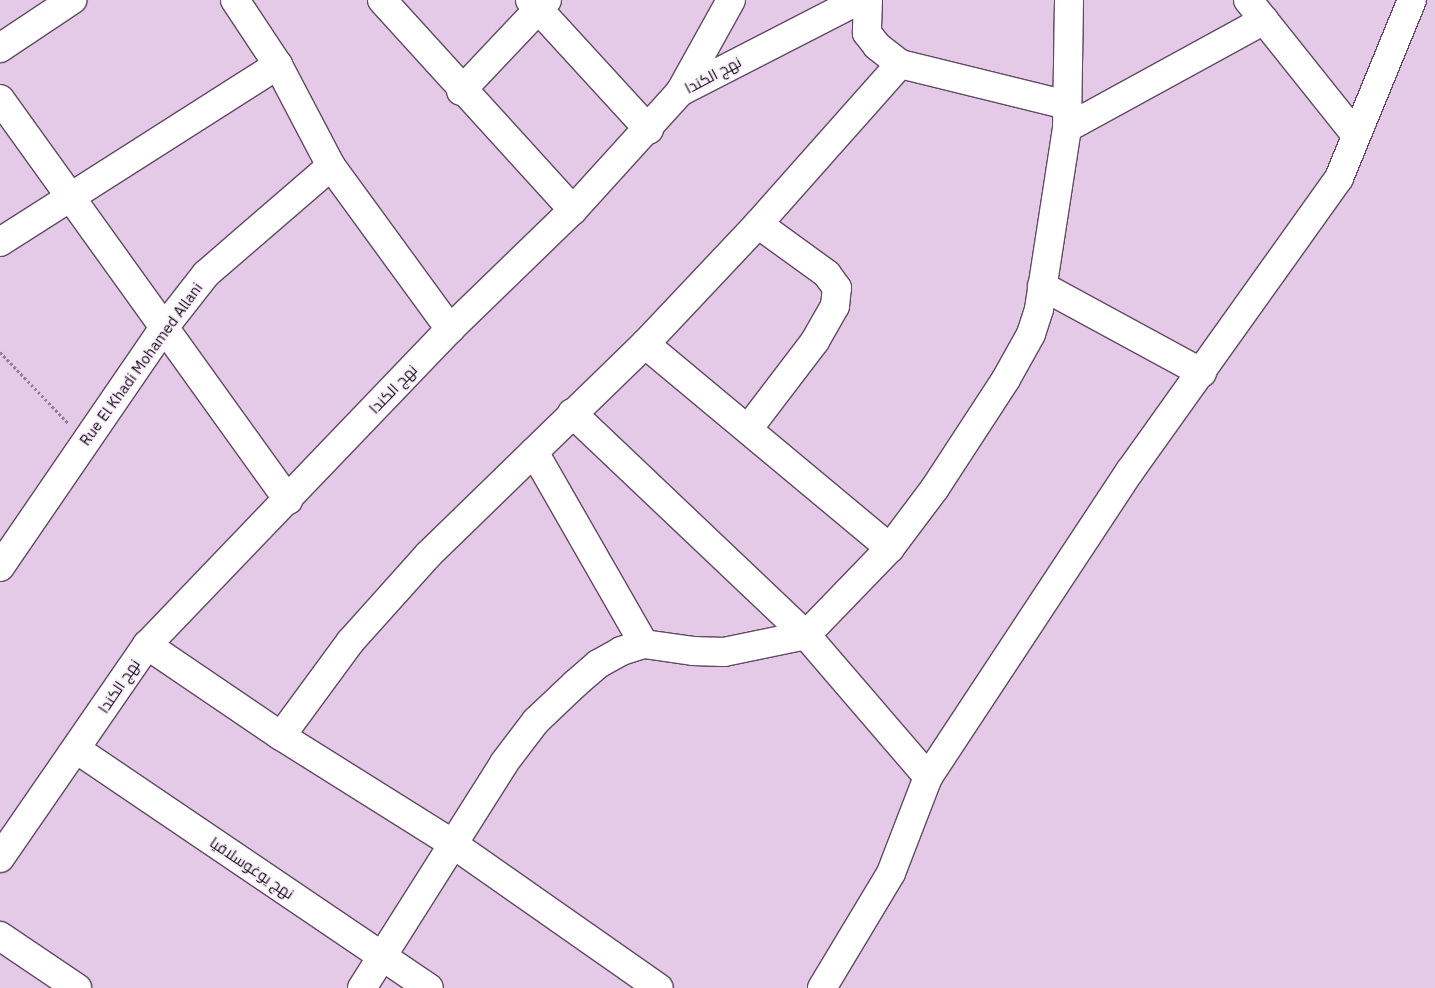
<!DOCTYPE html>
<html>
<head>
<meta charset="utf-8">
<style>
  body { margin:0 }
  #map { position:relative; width:1435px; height:988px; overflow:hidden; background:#e5cae8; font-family:"IBM Plex Sans",Cairo,sans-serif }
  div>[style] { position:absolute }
  .path>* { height:3px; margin-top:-1.5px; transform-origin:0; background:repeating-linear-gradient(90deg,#917d93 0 2.5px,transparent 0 5px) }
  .roads { filter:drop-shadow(1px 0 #614a64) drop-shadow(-1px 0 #614a64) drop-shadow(0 1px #614a64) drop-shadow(0 -1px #614a64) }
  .street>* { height:28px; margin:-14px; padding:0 14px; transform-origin:14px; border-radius:14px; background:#fff }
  span { translate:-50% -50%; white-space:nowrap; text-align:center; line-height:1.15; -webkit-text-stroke:4px #fcf1fe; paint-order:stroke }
  .street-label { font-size:15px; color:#100811 }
</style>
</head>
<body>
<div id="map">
  <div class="path">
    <div style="left:0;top:352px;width:98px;rotate:46.2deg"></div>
  </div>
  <div class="roads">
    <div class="street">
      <div style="left:235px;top:0;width:78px;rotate:56.5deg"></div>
      <div style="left:278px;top:65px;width:114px;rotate:62.3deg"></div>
      <div style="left:331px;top:166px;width:202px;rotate:53.9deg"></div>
      <div style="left:382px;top:0;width:284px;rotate:47.7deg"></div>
      <div style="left:530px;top:0;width:176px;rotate:47.5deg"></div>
      <div style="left:868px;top:0;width:33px;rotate:92deg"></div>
      <div style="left:867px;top:33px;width:16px;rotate:52deg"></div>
      <div style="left:877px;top:46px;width:29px;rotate:38deg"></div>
      <div style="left:900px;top:64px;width:172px;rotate:13.8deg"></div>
      <div style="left:1248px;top:0;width:171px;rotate:51.4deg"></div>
      <div style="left:0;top:48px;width:87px;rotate:-33.7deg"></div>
      <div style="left:461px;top:91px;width:125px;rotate:-46.6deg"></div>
      <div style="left:680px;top:92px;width:105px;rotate:-61deg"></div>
      <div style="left:0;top:99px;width:494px;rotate:54.3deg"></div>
      <div style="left:1067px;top:128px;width:225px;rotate:-28.7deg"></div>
      <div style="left:0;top:242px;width:330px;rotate:-32.5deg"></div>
      <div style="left:1042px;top:286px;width:182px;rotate:28.5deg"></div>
      <div style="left:645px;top:344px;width:319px;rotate:39.8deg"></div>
      <div style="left:572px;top:413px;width:323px;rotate:43.5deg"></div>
      <div style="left:806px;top:635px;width:187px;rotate:49.3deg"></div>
      <div style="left:748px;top:429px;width:111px;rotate:-52.7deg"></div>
      <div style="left:815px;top:341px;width:40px;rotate:-60.3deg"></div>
      <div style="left:835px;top:306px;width:18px;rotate:-84deg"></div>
      <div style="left:837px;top:288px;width:17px;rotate:-126deg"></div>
      <div style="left:827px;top:274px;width:85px;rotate:-144.1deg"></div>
      <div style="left:534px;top:452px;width:221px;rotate:60.2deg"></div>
      <div style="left:0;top:567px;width:288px;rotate:-55.6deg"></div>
      <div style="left:163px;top:329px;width:70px;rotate:-52deg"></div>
      <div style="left:206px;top:274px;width:165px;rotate:-40.8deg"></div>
      <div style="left:147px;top:645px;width:162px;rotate:34.2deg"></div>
      <div style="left:281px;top:736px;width:203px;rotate:32.1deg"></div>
      <div style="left:453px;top:844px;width:251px;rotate:35deg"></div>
      <div style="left:281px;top:736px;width:117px;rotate:-53.7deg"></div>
      <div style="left:350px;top:642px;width:118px;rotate:-48.1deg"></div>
      <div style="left:429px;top:554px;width:301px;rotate:-44.2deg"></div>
      <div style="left:645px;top:344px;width:165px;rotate:-46.7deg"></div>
      <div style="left:758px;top:224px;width:214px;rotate:-48.4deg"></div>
      <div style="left:76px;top:749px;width:426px;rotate:34.1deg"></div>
      <div style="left:0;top:858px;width:259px;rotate:-55.4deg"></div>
      <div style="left:147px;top:645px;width:438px;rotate:-46.2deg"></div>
      <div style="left:450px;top:329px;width:171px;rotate:-44.1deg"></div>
      <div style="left:573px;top:210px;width:159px;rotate:-47.8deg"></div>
      <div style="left:680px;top:92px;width:201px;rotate:-27.2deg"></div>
      <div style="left:0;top:936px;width:93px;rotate:34deg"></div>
      <div style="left:362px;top:988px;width:266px;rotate:-57.7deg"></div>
      <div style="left:504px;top:763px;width:53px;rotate:-52.7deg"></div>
      <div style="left:536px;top:721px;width:54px;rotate:-43.5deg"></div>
      <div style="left:575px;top:684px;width:30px;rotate:-41deg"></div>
      <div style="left:598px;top:664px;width:26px;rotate:-29deg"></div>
      <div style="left:621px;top:651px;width:24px;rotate:-17deg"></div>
      <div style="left:644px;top:644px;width:49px;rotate:8.1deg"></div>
      <div style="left:693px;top:651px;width:31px;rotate:2deg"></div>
      <div style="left:724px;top:652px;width:84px;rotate:-11.7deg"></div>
      <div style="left:806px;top:635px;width:121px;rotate:-46deg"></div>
      <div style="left:890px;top:548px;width:75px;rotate:-53.1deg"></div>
      <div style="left:935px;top:488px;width:130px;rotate:-56.9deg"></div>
      <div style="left:1006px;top:379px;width:51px;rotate:-60.9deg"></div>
      <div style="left:1031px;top:334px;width:26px;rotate:-72deg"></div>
      <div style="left:1039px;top:309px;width:183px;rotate:-81.2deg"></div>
      <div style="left:1067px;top:128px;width:128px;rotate:-89.1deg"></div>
      <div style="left:822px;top:988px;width:134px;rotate:-59deg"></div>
      <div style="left:891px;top:873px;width:103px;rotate:-68.9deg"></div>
      <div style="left:928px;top:777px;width:367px;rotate:-56.6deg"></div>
      <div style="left:1130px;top:471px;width:360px;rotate:-54.5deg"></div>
      <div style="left:1339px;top:178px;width:192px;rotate:-67.7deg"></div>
    </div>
  </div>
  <div class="street-label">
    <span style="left:713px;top:75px;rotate:-28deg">نهج الكندا</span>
    <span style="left:141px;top:364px;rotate:-54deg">Rue El Khadi Mohamed Allani</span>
    <span style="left:393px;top:389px;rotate:-46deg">نهج الكندا</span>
    <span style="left:119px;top:686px;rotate:-56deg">نهج الكندا</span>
    <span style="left:252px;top:868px;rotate:34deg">نهج يوغوسلافيا</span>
  </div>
</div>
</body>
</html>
